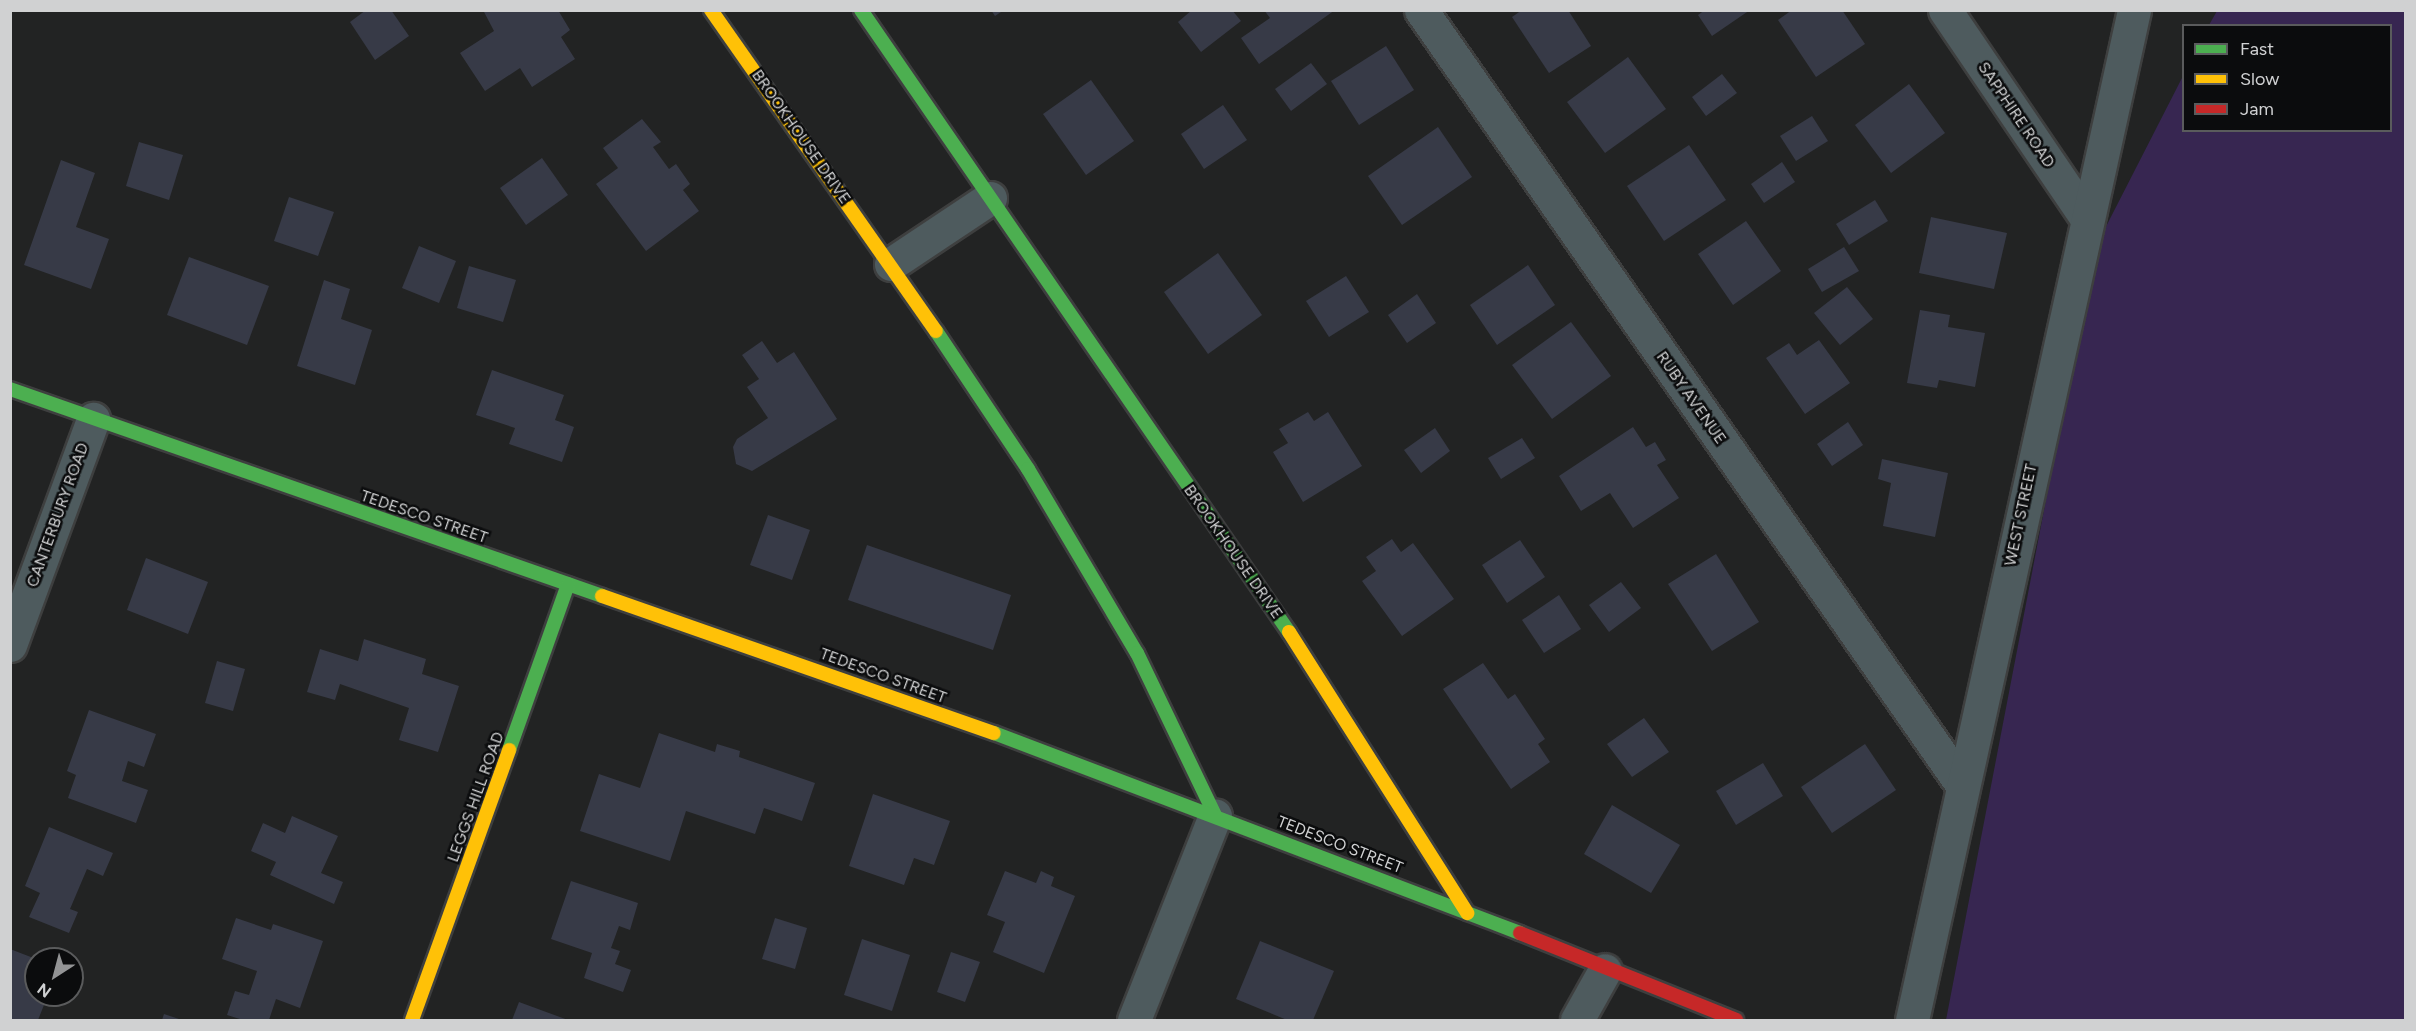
<!DOCTYPE html>
<html>
<head>
<meta charset="utf-8">
<style>
  body { margin:0 }
  #map { position:relative; width:2416px; height:1031px; overflow:hidden; background:#222323; font-family:Figtree,sans-serif }
  div>[style] { position:absolute }
  .green>* { inset:0; background:#372651 }
  .building>* { inset:0; background:#373a47 }
  .roads { filter:drop-shadow(2px 0 #3e3f3f) drop-shadow(-2px 0 #3e3f3f) drop-shadow(0 2px #3e3f3f) drop-shadow(0 -2px #3e3f3f) }
  .street>* { height:33px; margin:-16.5px; padding:0 16.5px; transform-origin:16.5px; border-radius:16.5px; background:#4e5b5e }
  .fast>* { height:14px; margin:-7px; padding:0 7px; transform-origin:7px; border-radius:7px; background:#4caf50 }
  .slow>* { height:14px; margin:-7px; padding:0 7px; transform-origin:7px; border-radius:7px; background:#ffc107 }
  .jam>* { height:14px; margin:-7px; padding:0 7px; transform-origin:7px; border-radius:7px; background:#c62828 }
  span { translate:-50% -50%; white-space:nowrap; text-align:center; line-height:1.15; -webkit-text-stroke:5px #0b0c0d; paint-order:stroke }
  .street-label { font-size:16px; color:#d0d1d2 }
  .frame { position:absolute; inset:0; border:12px solid #d0d1d2; pointer-events:none }
  .legend { position:absolute; left:2182px; top:24px; width:210px; height:108px; box-sizing:border-box; background:#0b0c0d; border:2px solid #5a5b5c; margin:0; padding:8px 10px; list-style:none; font-size:18px; color:#d0d1d2 }
  .legend li { display:flex; align-items:center; gap:12px; height:30px }
  .legend b { width:30px; border:2px solid #5a5b5c }
  .north { position:absolute; left:24px; top:947px; width:60px; height:60px; box-sizing:border-box; background:#0b0c0d; border:2px solid #5a5b5c; border-radius:50%; rotate:216deg; font-size:16px; font-weight:700; line-height:24px; text-align:center; color:#d0d1d2 }
  .north::after { content:''; display:block; margin:auto; width:21px; height:27px; background:#939495; clip-path:polygon(50% 0,100% 100%,50% 72%,0 100%) }
</style>
</head>
<body>
<div id="map">
  <div class="green">
    <div style="clip-path:polygon(2217px 11px,2405px 11px,2405px 1020px,1946px 1020px,2094px 250px,2183px 76px,2184px 130px,2390px 130px,2390px 26px,2209px 25px)"></div>
  </div>
  <div class="building">
    <div style="clip-path:polygon(366px 10px,391px 10px,409px 36px,375px 60px,350px 22px)"></div>
    <div style="clip-path:polygon(483px 10px,558px 10px,570px 30px,561px 37px,575px 59px,532px 87px,520px 68px,485px 91px,460px 53px,494px 31px)"></div>
    <div style="clip-path:polygon(991px 10px,1004px 10px,995px 16px)"></div>
    <div style="clip-path:polygon(1192px 10px,1232px 10px,1241px 21px,1201px 52px,1178px 22px)"></div>
    <div style="clip-path:polygon(1264px 10px,1335px 10px,1259px 64px,1241px 38px,1270px 18px)"></div>
    <div style="clip-path:polygon(1522px 10px,1568px 10px,1591px 46px,1549px 73px,1512px 17px)"></div>
    <div style="clip-path:polygon(1705px 10px,1750px 10px,1712px 36px,1698px 15px)"></div>
    <div style="clip-path:polygon(1792px 10px,1842px 10px,1865px 44px,1816px 77px,1778px 20px)"></div>
    <div style="clip-path:polygon(1386px 46px,1414px 90px,1359px 125px,1331px 81px)"></div>
    <div style="clip-path:polygon(1628px 57px,1666px 109px,1605px 153px,1567px 102px)"></div>
    <div style="clip-path:polygon(1311px 63px,1327px 84px,1291px 111px,1275px 89px)"></div>
    <div style="clip-path:polygon(1722px 74px,1737px 93px,1706px 116px,1692px 97px)"></div>
    <div style="clip-path:polygon(1091px 80px,1134px 141px,1086px 175px,1043px 114px)"></div>
    <div style="clip-path:polygon(1909px 84px,1945px 133px,1891px 173px,1855px 125px)"></div>
    <div style="clip-path:polygon(1223px 105px,1247px 140px,1204px 169px,1181px 134px)"></div>
    <div style="clip-path:polygon(1812px 116px,1828px 141px,1796px 161px,1780px 136px)"></div>
    <div style="clip-path:polygon(642px 119px,661px 142px,653px 147px,669px 169px,676px 164px,690px 184px,683px 190px,699px 211px,646px 251px,596px 184px,618px 168px,603px 148px)"></div>
    <div style="clip-path:polygon(1438px 127px,1472px 177px,1402px 225px,1368px 176px)"></div>
    <div style="clip-path:polygon(139px 142px,183px 155px,169px 200px,126px 186px)"></div>
    <div style="clip-path:polygon(1689px 145px,1726px 200px,1664px 241px,1627px 186px)"></div>
    <div style="clip-path:polygon(542px 158px,568px 195px,526px 225px,500px 188px)"></div>
    <div style="clip-path:polygon(61px 160px,95px 173px,76px 227px,109px 239px,91px 289px,24px 265px)"></div>
    <div style="clip-path:polygon(1782px 162px,1795px 182px,1764px 203px,1751px 184px)"></div>
    <div style="clip-path:polygon(289px 197px,334px 212px,318px 256px,274px 241px)"></div>
    <div style="clip-path:polygon(1875px 200px,1888px 221px,1849px 245px,1836px 224px)"></div>
    <div style="clip-path:polygon(1931px 217px,2007px 233px,1994px 289px,1919px 273px)"></div>
    <div style="clip-path:polygon(1746px 221px,1781px 271px,1733px 305px,1698px 254px)"></div>
    <div style="clip-path:polygon(419px 246px,456px 261px,439px 303px,402px 288px)"></div>
    <div style="clip-path:polygon(1844px 247px,1859px 271px,1822px 292px,1808px 269px)"></div>
    <div style="clip-path:polygon(1218px 253px,1262px 315px,1208px 354px,1164px 292px)"></div>
    <div style="clip-path:polygon(189px 257px,269px 286px,247px 345px,167px 315px)"></div>
    <div style="clip-path:polygon(1528px 265px,1555px 305px,1497px 345px,1470px 305px)"></div>
    <div style="clip-path:polygon(469px 266px,516px 280px,503px 322px,457px 308px)"></div>
    <div style="clip-path:polygon(1346px 276px,1369px 312px,1329px 337px,1306px 301px)"></div>
    <div style="clip-path:polygon(324px 280px,350px 289px,341px 319px,372px 330px,355px 385px,297px 366px)"></div>
    <div style="clip-path:polygon(1847px 287px,1873px 319px,1840px 345px,1814px 313px)"></div>
    <div style="clip-path:polygon(1417px 294px,1436px 323px,1407px 343px,1388px 315px)"></div>
    <div style="clip-path:polygon(1920px 310px,1950px 315px,1948px 327px,1985px 333px,1975px 387px,1939px 380px,1937px 388px,1907px 383px)"></div>
    <div style="clip-path:polygon(1571px 322px,1611px 376px,1552px 419px,1512px 365px)"></div>
    <div style="clip-path:polygon(1819px 340px,1850px 383px,1805px 414px,1766px 358px,1789px 343px,1797px 355px)"></div>
    <div style="clip-path:polygon(762px 341px,777px 363px,794px 352px,837px 419px,752px 471px,736px 464px,733px 447px,737px 439px,768px 418px,747px 387px,759px 379px,742px 355px)"></div>
    <div style="clip-path:polygon(492px 370px,564px 395px,555px 420px,574px 427px,562px 462px,509px 444px,515px 428px,476px 415px)"></div>
    <div style="clip-path:polygon(1308px 412px,1314px 421px,1328px 412px,1362px 466px,1303px 502px,1273px 452px,1288px 443px,1279px 429px)"></div>
    <div style="clip-path:polygon(1848px 422px,1863px 445px,1832px 466px,1817px 444px)"></div>
    <div style="clip-path:polygon(1633px 427px,1646px 447px,1655px 442px,1666px 460px,1657px 465px,1679px 498px,1633px 528px,1610px 493px,1581px 511px,1559px 476px)"></div>
    <div style="clip-path:polygon(1435px 428px,1450px 451px,1421px 473px,1404px 450px)"></div>
    <div style="clip-path:polygon(1522px 438px,1535px 458px,1501px 479px,1488px 458px)"></div>
    <div style="clip-path:polygon(1882px 459px,1948px 473px,1935px 537px,1883px 526px,1891px 483px,1878px 479px)"></div>
    <div style="clip-path:polygon(768px 515px,810px 530px,792px 580px,750px 565px)"></div>
    <div style="clip-path:polygon(1392px 539px,1401px 552px,1413px 543px,1454px 599px,1402px 636px,1362px 581px,1376px 571px,1366px 557px)"></div>
    <div style="clip-path:polygon(1520px 540px,1545px 577px,1507px 603px,1482px 565px)"></div>
    <div style="clip-path:polygon(867px 545px,1011px 595px,993px 650px,848px 600px)"></div>
    <div style="clip-path:polygon(1716px 554px,1759px 622px,1712px 651px,1668px 584px)"></div>
    <div style="clip-path:polygon(146px 558px,208px 582px,188px 634px,127px 610px)"></div>
    <div style="clip-path:polygon(1621px 582px,1641px 608px,1609px 632px,1589px 605px)"></div>
    <div style="clip-path:polygon(1559px 595px,1581px 629px,1544px 653px,1522px 620px)"></div>
    <div style="clip-path:polygon(364px 639px,426px 659px,422px 674px,459px 686px,438px 752px,399px 740px,409px 708px,340px 684px,335px 700px,307px 692px,320px 649px,358px 661px)"></div>
    <div style="clip-path:polygon(217px 661px,245px 669px,233px 711px,205px 703px)"></div>
    <div style="clip-path:polygon(1483px 663px,1508px 699px,1515px 694px,1545px 739px,1538px 744px,1550px 762px,1511px 789px,1443px 689px)"></div>
    <div style="clip-path:polygon(89px 710px,156px 734px,144px 767px,128px 761px,122px 781px,148px 790px,136px 823px,68px 798px,76px 775px,67px 771px)"></div>
    <div style="clip-path:polygon(1644px 718px,1669px 752px,1632px 777px,1607px 744px)"></div>
    <div style="clip-path:polygon(659px 733px,715px 752px,717px 744px,740px 751px,739px 757px,815px 783px,802px 821px,764px 808px,755px 834px,686px 811px,670px 861px,580px 831px,599px 774px,640px 788px)"></div>
    <div style="clip-path:polygon(1865px 744px,1896px 790px,1832px 833px,1801px 787px)"></div>
    <div style="clip-path:polygon(1763px 763px,1783px 796px,1736px 825px,1716px 791px)"></div>
    <div style="clip-path:polygon(873px 794px,950px 821px,934px 865px,914px 858px,904px 885px,849px 866px)"></div>
    <div style="clip-path:polygon(1612px 805px,1680px 845px,1651px 893px,1584px 854px)"></div>
    <div style="clip-path:polygon(292px 816px,338px 836px,321px 873px,343px 882px,334px 904px,270px 875px,276px 862px,251px 851px,263px 823px,285px 833px)"></div>
    <div style="clip-path:polygon(49px 827px,113px 853px,103px 876px,87px 869px,70px 909px,78px 912px,69px 933px,29px 917px,40px 893px,25px 886px)"></div>
    <div style="clip-path:polygon(1005px 871px,1036px 883px,1041px 871px,1054px 877px,1051px 886px,1075px 896px,1044px 973px,993px 952px,1005px 922px,987px 915px)"></div>
    <div style="clip-path:polygon(571px 881px,638px 903px,630px 930px,619px 926px,611px 948px,620px 951px,615px 964px,631px 970px,623px 992px,584px 978px,592px 953px,551px 939px)"></div>
    <div style="clip-path:polygon(236px 918px,271px 930px,273px 924px,323px 941px,300px 1008px,276px 999px,269px 1020px,243px 1020px,227px 1015px,235px 991px,249px 995px,257px 971px,222px 959px)"></div>
    <div style="clip-path:polygon(775px 918px,807px 928px,795px 969px,762px 959px)"></div>
    <div style="clip-path:polygon(862px 939px,910px 955px,892px 1011px,844px 995px)"></div>
    <div style="clip-path:polygon(1260px 941px,1334px 971px,1313px 1020px,1287px 1020px,1236px 999px)"></div>
    <div style="clip-path:polygon(10px 949px,36px 959px,36px 995px,48px 995px,38px 1020px,10px 1020px)"></div>
    <div style="clip-path:polygon(951px 952px,980px 962px,965px 1002px,937px 992px)"></div>
    <div style="clip-path:polygon(519px 1002px,568px 1020px,512px 1020px)"></div>
    <div style="clip-path:polygon(164px 1014px,182px 1020px,162px 1020px)"></div>
  </div>
  <div class="roads">
    <div class="street">
      <div style="left:1421px;top:10px;width:945px;rotate:55.08deg"></div>
      <div style="left:1945px;top:10px;width:253px;rotate:55.8deg"></div>
      <div style="left:891px;top:264px;width:119px;rotate:-33.7deg"></div>
      <div style="left:10px;top:645px;width:241px;rotate:-69.8deg"></div>
      <div style="left:1134px;top:1020px;width:220px;rotate:-68.4deg"></div>
      <div style="left:1577px;top:1020px;width:57px;rotate:-60.8deg"></div>
      <div style="left:1912px;top:1020px;width:1034px;rotate:-77.6deg"></div>
    </div>
    <div class="fast">
      <div style="left:861px;top:10px;width:755px;rotate:55.47deg"></div>
      <div style="left:936px;top:331px;width:166px;rotate:56.3deg"></div>
      <div style="left:1028px;top:469px;width:214px;rotate:59.4deg"></div>
      <div style="left:1137px;top:653px;width:180px;rotate:64.3deg"></div>
      <div style="left:10px;top:389px;width:627px;rotate:19.27deg"></div>
      <div style="left:994px;top:733px;width:563px;rotate:20.82deg"></div>
      <div style="left:509px;top:750px;width:176px;rotate:-70.4deg"></div>
    </div>
    <div class="slow">
      <div style="left:711px;top:10px;width:392px;rotate:55deg"></div>
      <div style="left:602px;top:596px;width:415px;rotate:19.3deg"></div>
      <div style="left:1289px;top:632px;width:333px;rotate:57.6deg"></div>
      <div style="left:412px;top:1020px;width:287px;rotate:-70.2deg"></div>
    </div>
    <div class="jam">
      <div style="left:1520px;top:933px;width:233px;rotate:21.9deg"></div>
    </div>
  </div>
  <div class="street-label">
    <span style="left:2016px;top:115px;rotate:56deg">SAPPHIRE ROAD</span>
    <span style="left:801px;top:137px;rotate:55deg">BROOKHOUSE DRIVE</span>
    <span style="left:1691px;top:398px;rotate:55deg">RUBY AVENUE</span>
    <span style="left:58px;top:515px;rotate:-70deg">CANTERBURY ROAD</span>
    <span style="left:2021px;top:515px;rotate:-78deg">WEST STREET</span>
    <span style="left:424px;top:517px;rotate:19deg">TEDESCO STREET</span>
    <span style="left:1233px;top:552px;rotate:55deg">BROOKHOUSE DRIVE</span>
    <span style="left:883px;top:676px;rotate:20deg">TEDESCO STREET</span>
    <span style="left:476px;top:797px;rotate:-70deg">LEGGS HILL ROAD</span>
    <span style="left:1340px;top:845px;rotate:21deg">TEDESCO STREET</span>
  </div>
  <div class="frame"></div>
  <ul class="legend">
  <li><b style="height:8px;background:#4caf50"></b>Fast</li>
  <li><b style="height:8px;background:#ffc107"></b>Slow</li>
  <li><b style="height:8px;background:#c62828"></b>Jam</li>
  </ul>
  <div class="north">N</div>
</div>
</body>
</html>
